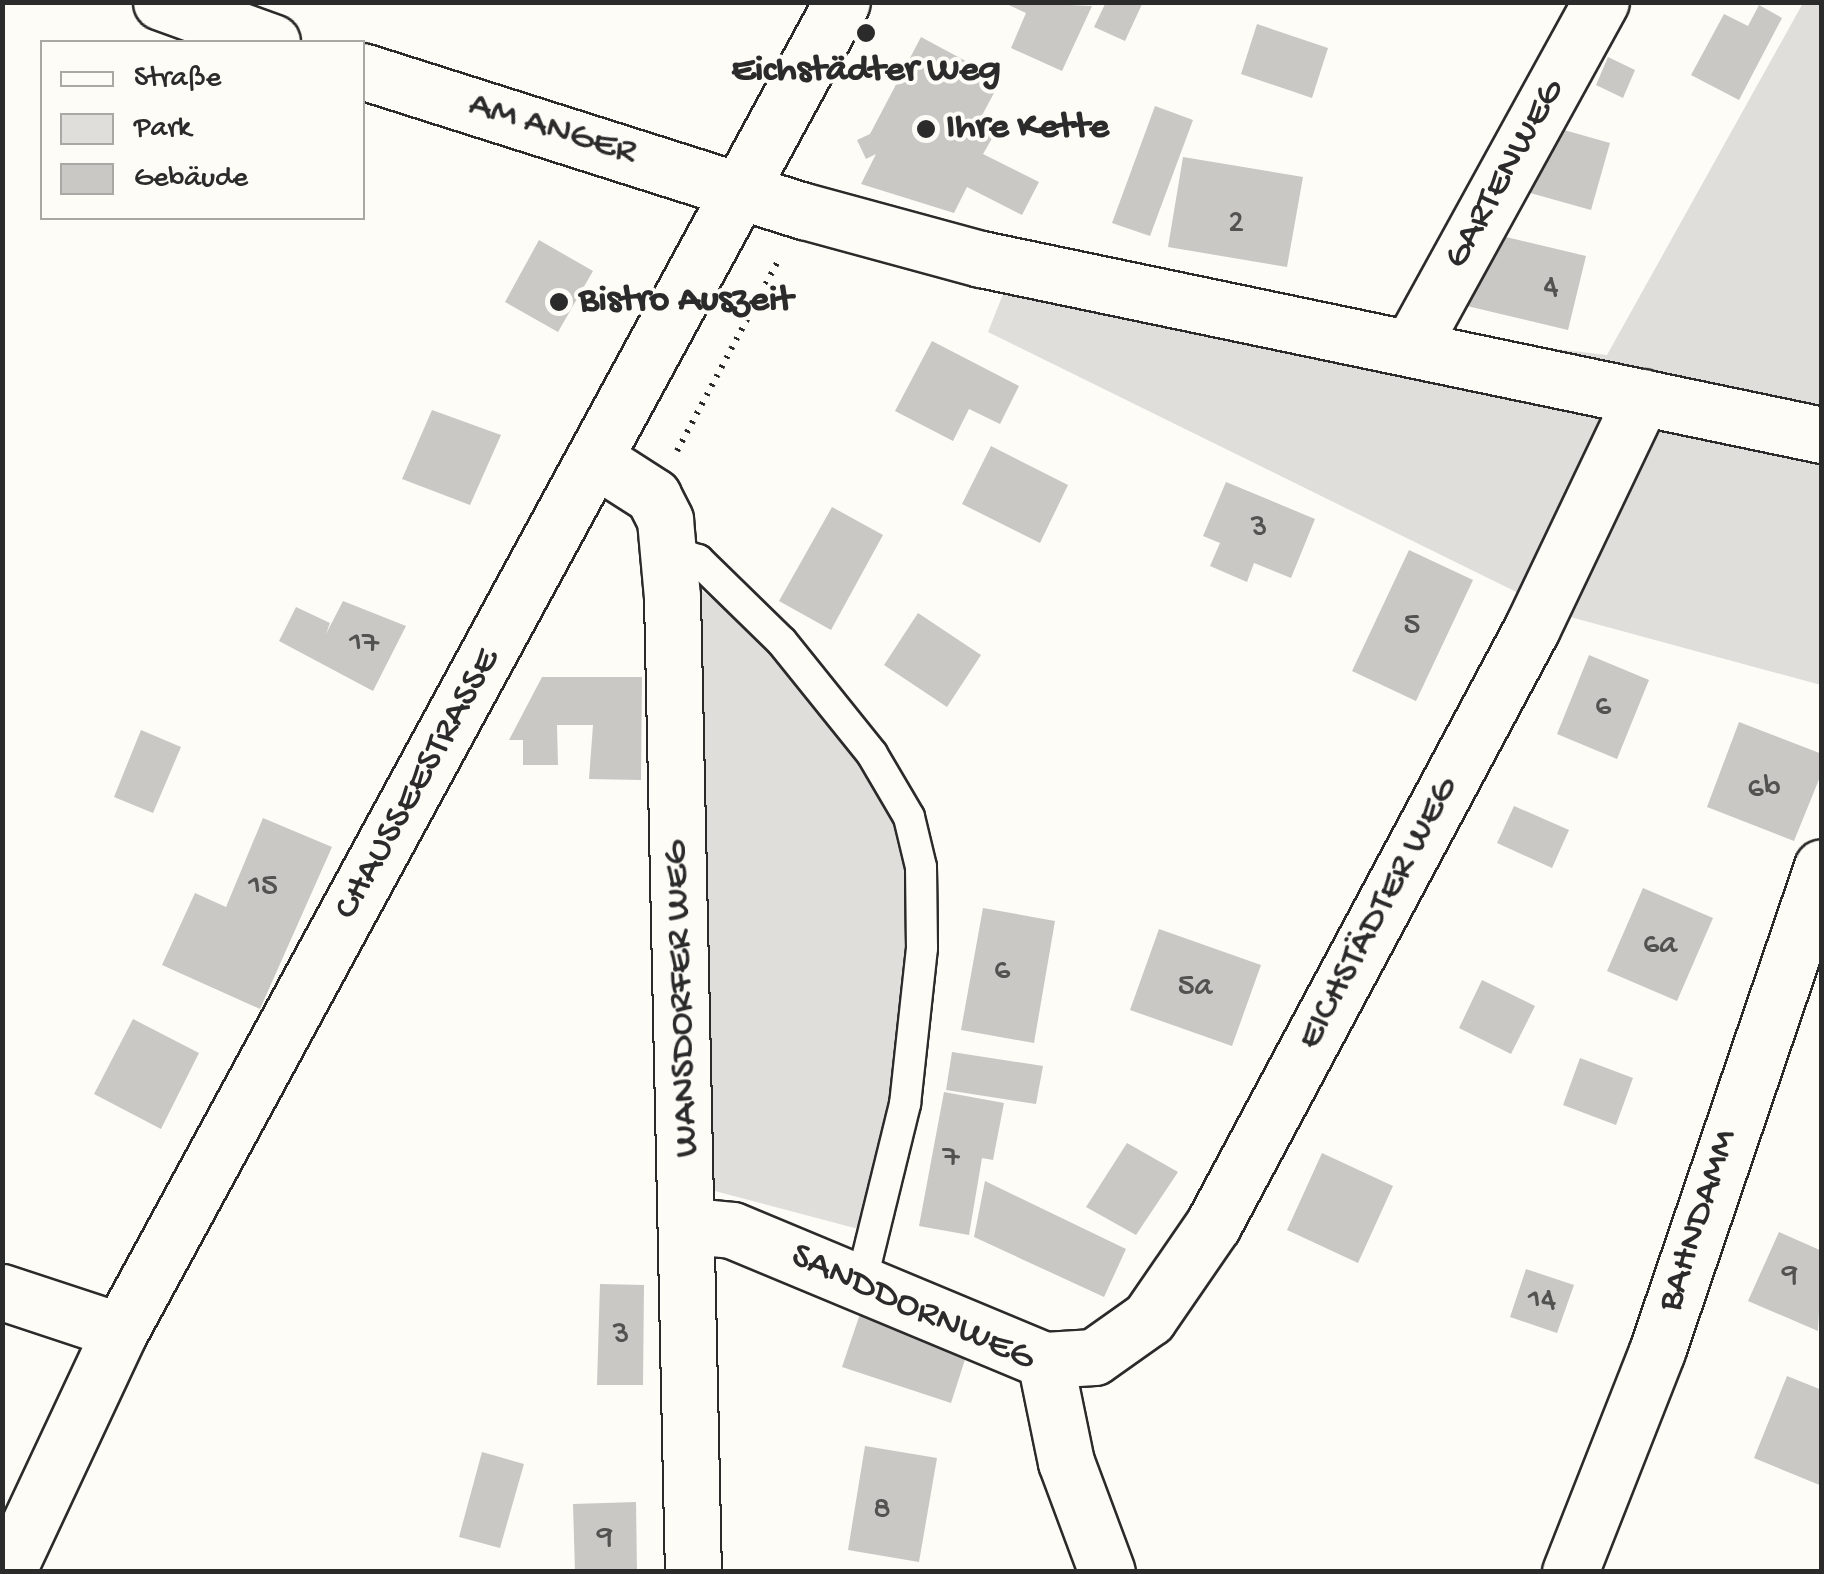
<!DOCTYPE html>
<html>
<head>
<meta charset="utf-8">
<style>
  body { margin:0 }
  #map { position:relative; width:1824px; height:1574px; overflow:hidden; background:#fdfcf7; font-family:"Gochi Hand",sans-serif }
  div>[style] { position:absolute }
  .green>* { inset:0; background:#dfdeda }
  .building>* { inset:0; background:#c9c8c4 }
  .path>* { height:6px; margin-top:-3px; transform-origin:0; background:repeating-linear-gradient(90deg,#2b2b2b 0 2.5px,transparent 0 10.5px) }
  .roads { filter:drop-shadow(2px 0 #2b2b2b) drop-shadow(-2px 0 #2b2b2b) drop-shadow(0 2px #2b2b2b) drop-shadow(0 -2px #2b2b2b) }
  .service>* { height:30px; margin:-15px; padding:0 15px; transform-origin:15px; border-radius:15px; background:#fdfcf7 }
  .minor>* { height:55px; margin:-27.5px; padding:0 27.5px; transform-origin:27.5px; border-radius:27.5px; background:#fdfcf7 }
  .secondary>* { height:55px; margin:-27.5px; padding:0 27.5px; transform-origin:27.5px; border-radius:27.5px; background:#fdfcf7 }
  .dots>* { width:28px; height:28px; translate:-50% -50%; box-sizing:border-box; border:5px solid #fdfcf7; border-radius:50% }
  span { translate:-50% -50%; white-space:nowrap; text-align:center; line-height:1.15; -webkit-text-stroke:8px #fdfcf7; paint-order:stroke }
  .number-label { font-size:32px; color:#525251 }
  .number-label span { -webkit-text-stroke-width:0 }
  .poi-label { font-size:38px; color:#2b2b2b; font-weight:700 }
  .left { translate:0 -50%; text-align:left }
  .street-label { font-size:38px; color:#2b2b2b }
  .frame { position:absolute; inset:0; border:5px solid #2b2b2b; pointer-events:none }
  .legend { position:absolute; left:40px; top:40px; width:325px; height:180px; box-sizing:border-box; background:#fdfcf7; border:2px solid #a9a8a5; margin:0; padding:12px 18px; list-style:none; font-size:30px; color:#2b2b2b }
  .legend li { display:flex; align-items:center; gap:20px; height:50px }
  .legend b { width:50px; border:2px solid #a9a8a5 }
</style>
</head>
<body>
<div id="map">
  <div class="green">
    <div style="clip-path:polygon(1803px 3px,1821px 3px,1821px 685px,1563px 615px,988px 332px,1007px 284px,1607px 355px)"></div>
    <div style="clip-path:polygon(688px 579px,764px 642px,899px 814px,910px 920px,894px 1096px,866px 1231px,711px 1190px)"></div>
  </div>
  <div class="building">
    <div style="clip-path:polygon(1002px 2px,1092px 6px,1062px 71px,1011px 48px,1026px 13px)"></div>
    <div style="clip-path:polygon(1106px 2px,1143px 2px,1125px 41px,1094px 27px)"></div>
    <div style="clip-path:polygon(1759px 5px,1782px 18px,1739px 100px,1691px 75px,1724px 14px,1748px 26px)"></div>
    <div style="clip-path:polygon(1257px 24px,1328px 48px,1312px 98px,1241px 74px)"></div>
    <div style="clip-path:polygon(921px 37px,1001px 80px,979px 121px,997px 130px,983px 154px,1039px 182px,1022px 215px,967px 187px,954px 213px,861px 184px,876px 154px,866px 159px,857px 140px,870px 134px)"></div>
    <div style="clip-path:polygon(1608px 57px,1635px 70px,1623px 98px,1596px 85px)"></div>
    <div style="clip-path:polygon(1155px 106px,1193px 120px,1150px 236px,1112px 223px)"></div>
    <div style="clip-path:polygon(1557px 128px,1610px 143px,1591px 210px,1516px 189px)"></div>
    <div style="clip-path:polygon(1183px 157px,1303px 177px,1287px 267px,1168px 247px)"></div>
    <div style="clip-path:polygon(1485px 232px,1586px 256px,1568px 330px,1467px 306px)"></div>
    <div style="clip-path:polygon(539px 240px,593px 271px,558px 332px,505px 302px)"></div>
    <div style="clip-path:polygon(932px 341px,1019px 386px,1000px 424px,969px 409px,953px 441px,895px 411px)"></div>
    <div style="clip-path:polygon(432px 410px,501px 435px,470px 505px,402px 479px)"></div>
    <div style="clip-path:polygon(991px 446px,1068px 485px,1040px 543px,962px 504px)"></div>
    <div style="clip-path:polygon(1226px 482px,1315px 519px,1291px 578px,1254px 563px,1247px 582px,1210px 566px,1220px 543px,1203px 536px)"></div>
    <div style="clip-path:polygon(832px 507px,883px 535px,831px 630px,779px 601px)"></div>
    <div style="clip-path:polygon(1409px 550px,1473px 580px,1416px 701px,1352px 671px)"></div>
    <div style="clip-path:polygon(343px 601px,406px 626px,373px 691px,279px 641px,296px 607px,330px 623px,326px 634px)"></div>
    <div style="clip-path:polygon(918px 613px,981px 655px,947px 707px,884px 665px)"></div>
    <div style="clip-path:polygon(1589px 655px,1649px 680px,1617px 759px,1557px 734px)"></div>
    <div style="clip-path:polygon(542px 677px,642px 677px,641px 780px,589px 779px,593px 725px,557px 725px,558px 765px,523px 765px,523px 740px,509px 740px)"></div>
    <div style="clip-path:polygon(1739px 722px,1822px 754px,1822px 772px,1794px 841px,1707px 807px)"></div>
    <div style="clip-path:polygon(141px 730px,181px 747px,153px 813px,114px 797px)"></div>
    <div style="clip-path:polygon(1514px 806px,1569px 830px,1552px 868px,1497px 843px)"></div>
    <div style="clip-path:polygon(263px 818px,332px 847px,260px 1009px,162px 965px,195px 893px,226px 907px)"></div>
    <div style="clip-path:polygon(1643px 888px,1713px 918px,1677px 1001px,1607px 971px)"></div>
    <div style="clip-path:polygon(983px 908px,1055px 921px,1034px 1043px,961px 1030px)"></div>
    <div style="clip-path:polygon(1159px 929px,1261px 965px,1232px 1046px,1130px 1010px)"></div>
    <div style="clip-path:polygon(1482px 980px,1535px 1006px,1511px 1054px,1459px 1028px)"></div>
    <div style="clip-path:polygon(133px 1019px,199px 1053px,161px 1129px,94px 1094px)"></div>
    <div style="clip-path:polygon(952px 1052px,1043px 1066px,1036px 1104px,946px 1090px)"></div>
    <div style="clip-path:polygon(1580px 1058px,1633px 1078px,1616px 1125px,1563px 1105px)"></div>
    <div style="clip-path:polygon(944px 1092px,1004px 1103px,993px 1160px,982px 1158px,969px 1235px,919px 1226px)"></div>
    <div style="clip-path:polygon(1127px 1143px,1178px 1172px,1136px 1235px,1086px 1207px)"></div>
    <div style="clip-path:polygon(1322px 1153px,1393px 1186px,1358px 1263px,1287px 1230px)"></div>
    <div style="clip-path:polygon(985px 1181px,1126px 1249px,1104px 1297px,974px 1237px)"></div>
    <div style="clip-path:polygon(1779px 1232px,1822px 1251px,1818px 1331px,1748px 1301px)"></div>
    <div style="clip-path:polygon(1526px 1269px,1574px 1285px,1557px 1333px,1510px 1317px)"></div>
    <div style="clip-path:polygon(600px 1284px,644px 1285px,643px 1385px,597px 1385px)"></div>
    <div style="clip-path:polygon(862px 1308px,970px 1344px,951px 1403px,842px 1367px)"></div>
    <div style="clip-path:polygon(1787px 1376px,1822px 1390px,1822px 1486px,1754px 1458px)"></div>
    <div style="clip-path:polygon(865px 1446px,937px 1458px,919px 1562px,848px 1550px)"></div>
    <div style="clip-path:polygon(482px 1452px,524px 1464px,500px 1548px,459px 1537px)"></div>
    <div style="clip-path:polygon(636px 1502px,637px 1572px,575px 1572px,573px 1504px)"></div>
  </div>
  <div class="path">
    <div style="left:677px;top:451px;width:217px;rotate:-62deg"></div>
  </div>
  <div class="roads">
    <div class="service">
      <div style="left:667px;top:550px;width:33px;rotate:18deg"></div>
      <div style="left:698px;top:560px;width:117px;rotate:44.3deg"></div>
      <div style="left:782px;top:642px;width:144px;rotate:51.2deg"></div>
      <div style="left:872px;top:754px;width:73px;rotate:59.6deg"></div>
      <div style="left:909px;top:817px;width:51px;rotate:76.5deg"></div>
      <div style="left:921px;top:867px;width:81px;rotate:89.3deg"></div>
      <div style="left:922px;top:948px;width:157px;rotate:96.2deg"></div>
      <div style="left:905px;top:1104px;width:184px;rotate:103.8deg"></div>
    </div>
    <div class="minor">
      <div style="left:161px;top:2px;width:118px;rotate:19.8deg"></div>
      <div style="left:362px;top:71px;width:464px;rotate:17.6deg"></div>
      <div style="left:804px;top:211px;width:183px;rotate:15.2deg"></div>
      <div style="left:981px;top:259px;width:859px;rotate:11.82deg"></div>
      <div style="left:1411px;top:347px;width:394px;rotate:-61.2deg"></div>
      <div style="left:597px;top:460px;width:67px;rotate:32.7deg"></div>
      <div style="left:653px;top:496px;width:27px;rotate:63deg"></div>
      <div style="left:665px;top:520px;width:77px;rotate:84.8deg"></div>
      <div style="left:672px;top:597px;width:975px;rotate:88.77deg"></div>
      <div style="left:690px;top:1226px;width:42px;rotate:5.4deg"></div>
      <div style="left:732px;top:1230px;width:339px;rotate:22.6deg"></div>
      <div style="left:1045px;top:1360px;width:104px;rotate:78.4deg"></div>
      <div style="left:1066px;top:1462px;width:117px;rotate:69.6deg"></div>
      <div style="left:2px;top:1292px;width:124px;rotate:18.3deg"></div>
      <div style="left:1045px;top:1360px;width:49px;rotate:-3.5deg"></div>
      <div style="left:1094px;top:1357px;width:67px;rotate:-35.3deg"></div>
      <div style="left:1149px;top:1318px;width:113px;rotate:-55.5deg"></div>
      <div style="left:1213px;top:1225px;width:677px;rotate:-61.88deg"></div>
      <div style="left:1532px;top:628px;width:256px;rotate:-64.5deg"></div>
      <div style="left:1570px;top:1572px;width:238px;rotate:-68.5deg"></div>
      <div style="left:1657px;top:1351px;width:511px;rotate:-71.18deg"></div>
    </div>
    <div class="secondary">
      <div style="left:7px;top:1572px;width:266px;rotate:-64.9deg"></div>
      <div style="left:120px;top:1331px;width:1512px;rotate:-61.49deg"></div>
    </div>
  </div>
  <div class="dots">
    <div style="left:866px;top:33px;background:#2b2b2b"></div>
    <div style="left:926px;top:129px;background:#2b2b2b"></div>
    <div style="left:559px;top:302px;background:#2b2b2b"></div>
  </div>
  <div class="number-label">
    <span style="left:1236px;top:224px">2</span>
    <span style="left:1551px;top:288px">4</span>
    <span style="left:1259px;top:528px">3</span>
    <span style="left:1412px;top:626px">5</span>
    <span style="left:364px;top:644px">17</span>
    <span style="left:1603px;top:707px">6</span>
    <span style="left:1764px;top:789px">6b</span>
    <span style="left:263px;top:887px">15</span>
    <span style="left:1660px;top:945px">6a</span>
    <span style="left:1002px;top:971px">6</span>
    <span style="left:1195px;top:987px">5a</span>
    <span style="left:951px;top:1158px">7</span>
    <span style="left:1790px;top:1276px">9</span>
    <span style="left:1542px;top:1301px">14</span>
    <span style="left:621px;top:1335px">3</span>
    <span style="left:882px;top:1510px">8</span>
    <span style="left:605px;top:1538px">9</span>
  </div>
  <div class="poi-label">
    <span style="left:866px;top:72px">Eichstädter Weg</span>
    <span class="left" style="left:946px;top:129px">Ihre Kette</span>
    <span class="left" style="left:579px;top:302px">Bistro Auszeit</span>
  </div>
  <div class="street-label">
    <span style="left:552px;top:130px;rotate:17deg">AM ANGER</span>
    <span style="left:1506px;top:175px;rotate:-61deg">GARTENWEG</span>
    <span style="left:419px;top:785px;rotate:-61deg">CHAUSSEESTRASSE</span>
    <span style="left:1379px;top:914px;rotate:-62deg">EICHSTÄDTER WEG</span>
    <span style="left:683px;top:999px;rotate:-92deg">WANSDORFER WEG</span>
    <span style="left:1700px;top:1221px;rotate:-72deg">BAHNDAMM</span>
    <span style="left:912px;top:1309px;rotate:24deg">SANDDORNWEG</span>
  </div>
  <div class="frame"></div>
  <ul class="legend">
  <li><b style="height:12px;background:#fdfcf7"></b>Straße</li>
  <li><b style="height:28px;background:#dfdeda"></b>Park</li>
  <li><b style="height:28px;background:#c9c8c4"></b>Gebäude</li>
  </ul>
</div>
</body>
</html>
